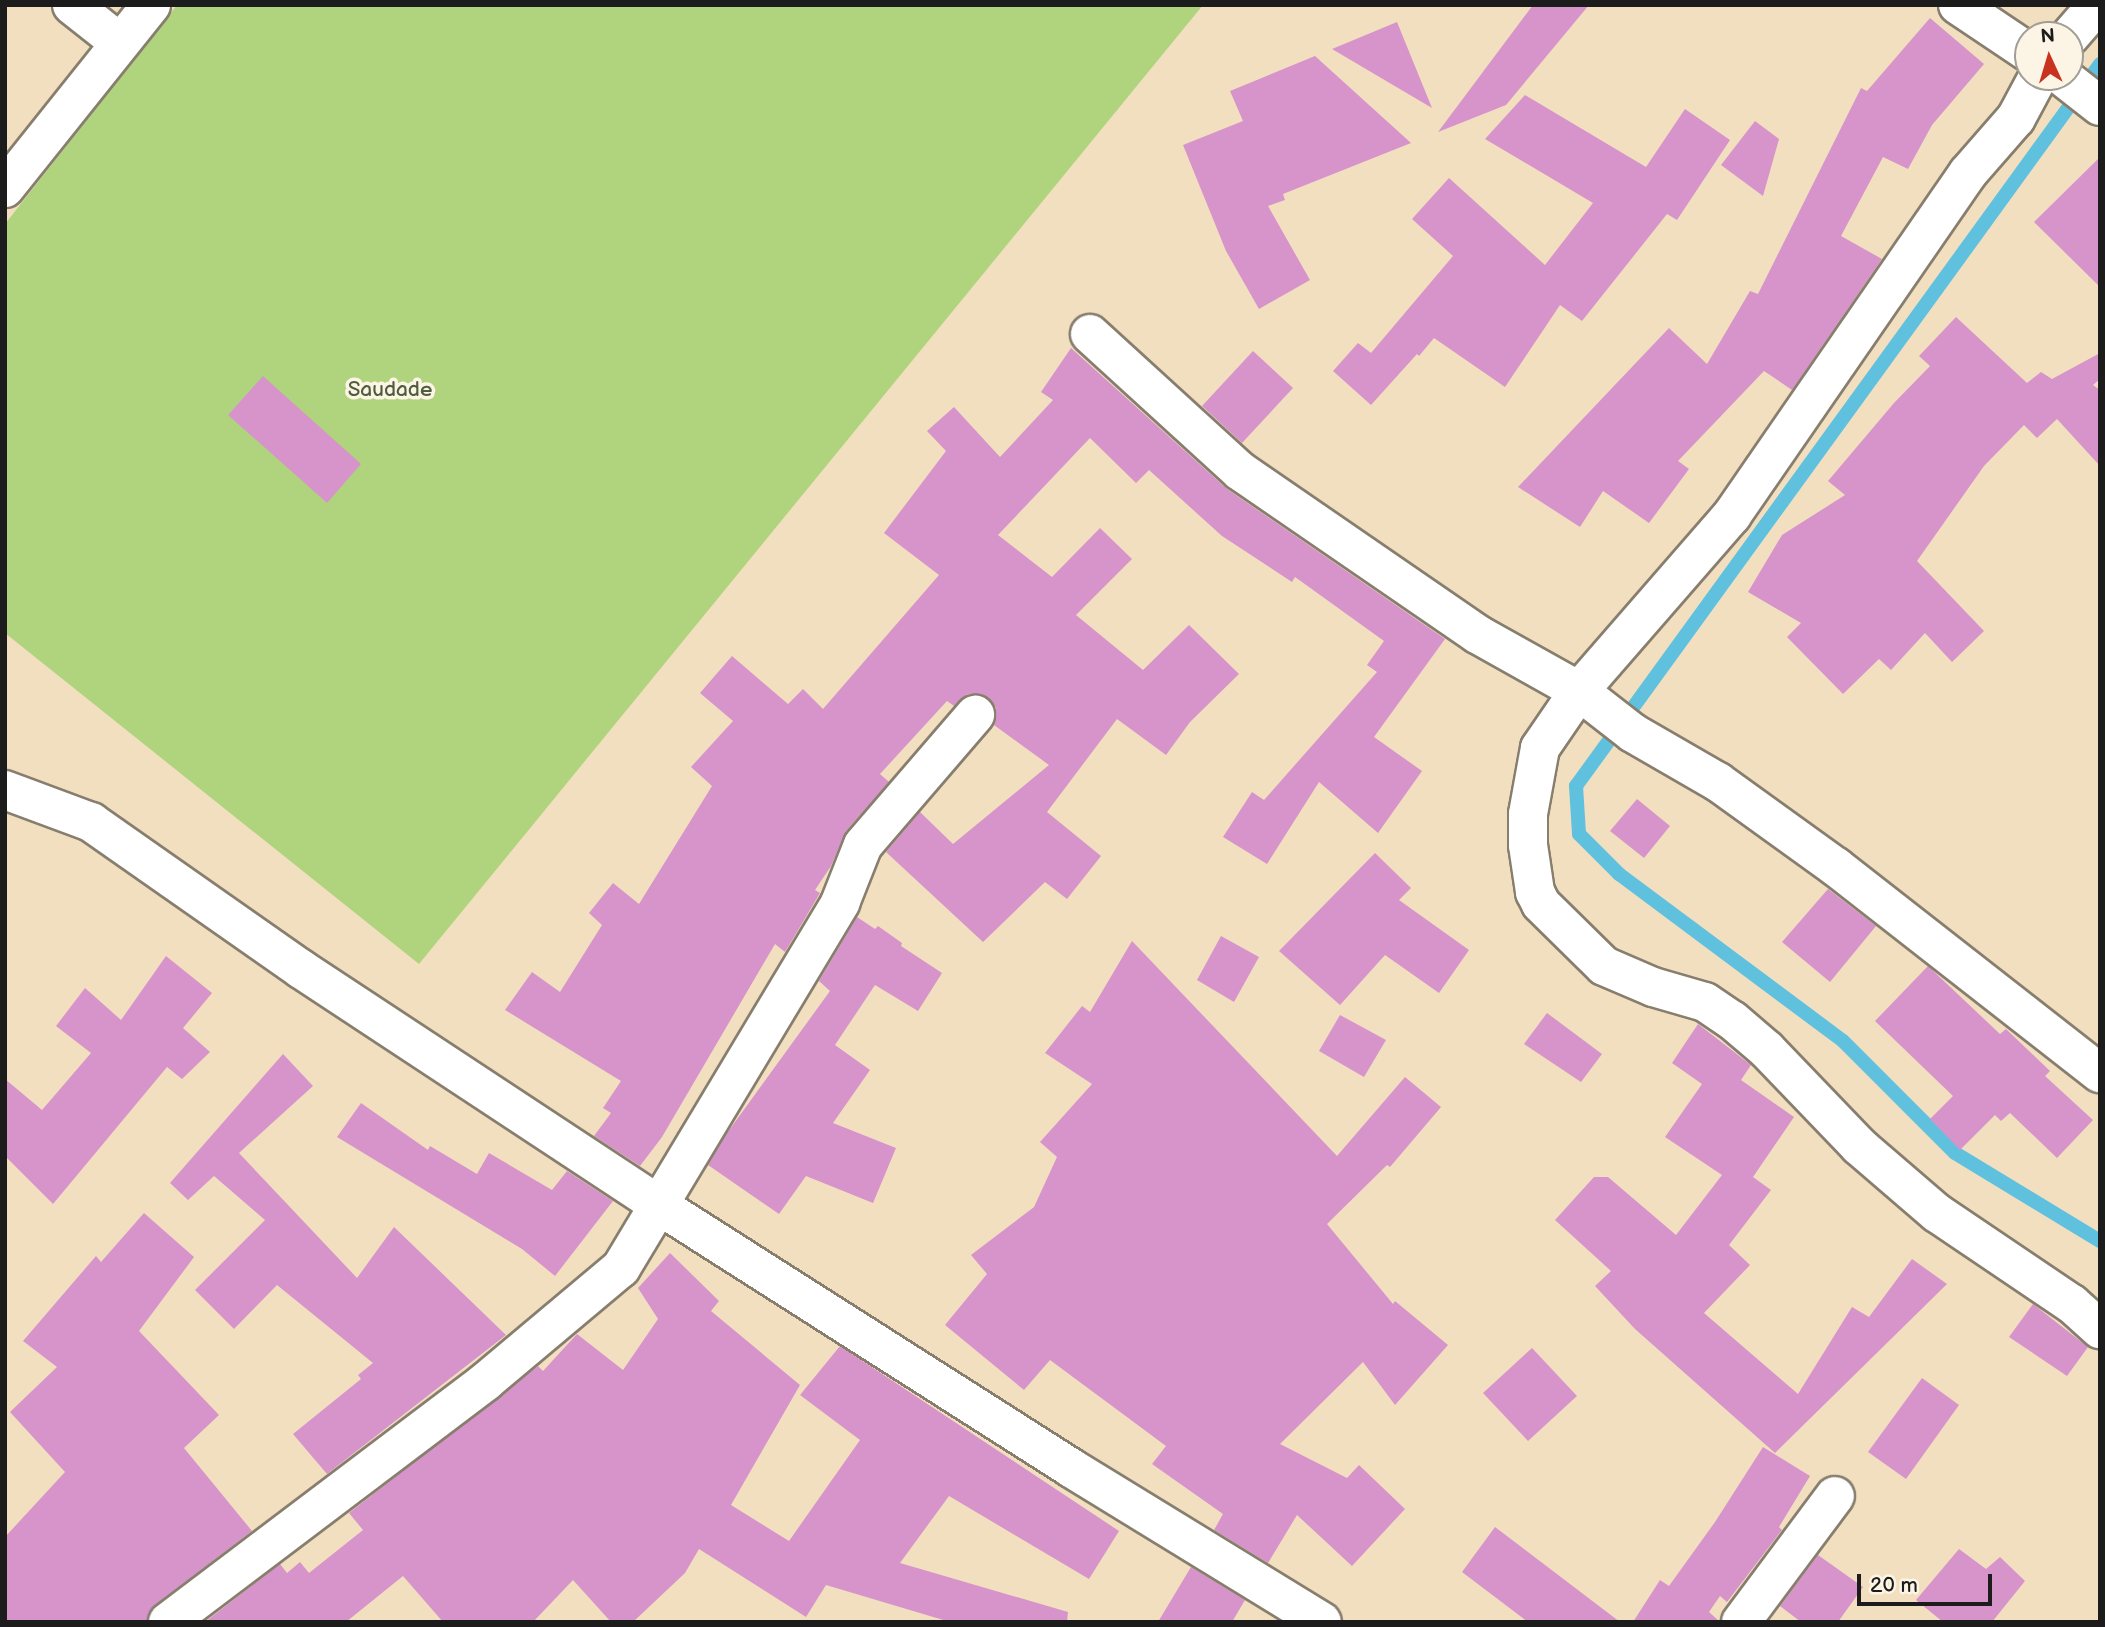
<!DOCTYPE html>
<html>
<head>
<meta charset="utf-8">
<style>
  body { margin:0 }
  #map { position:relative; width:2105px; height:1627px; overflow:hidden; background:#f2dfc0; font-family:"Balsamiq Sans",sans-serif }
  div>[style] { position:absolute }
  .green>* { inset:0; background:#b0d47d }
  .stream>* { height:14px; margin:-7px; padding:0 7px; transform-origin:7px; border-radius:7px; background:#60c1df }
  .building>* { inset:0; background:#d694cb }
  .roads { filter:drop-shadow(2px 0 #877e6e) drop-shadow(-2px 0 #877e6e) drop-shadow(0 2px #877e6e) drop-shadow(0 -2px #877e6e) }
  .minor>* { height:38px; margin:-19px; padding:0 19px; transform-origin:19px; border-radius:19px; background:#fff }
  span { translate:-50% -50%; white-space:nowrap; text-align:center; line-height:1.15; -webkit-text-stroke:7px #fcf5e5; paint-order:stroke }
  .park-label { font-size:21px; color:#505c3e }
  .frame { position:absolute; inset:0; border:7px solid #1c1c1c; pointer-events:none }
  .north { position:absolute; left:2014px; top:21px; width:70px; height:70px; box-sizing:border-box; background:#fcf5e5; border:2px solid #a29e95; border-radius:50%; rotate:356deg; font-size:19px; font-weight:700; line-height:28px; text-align:center; color:#1c1c1c }
  .north::after { content:''; display:block; margin:auto; width:24px; height:32px; background:#c8321e; clip-path:polygon(50% 0,100% 100%,50% 72%,0 100%) }
  .scale { position:absolute; left:1857px; top:1574px; width:135px; height:32px; box-sizing:border-box; border:4px solid #1c1c1c; border-top:0; padding-left:9px; font-size:21px; line-height:24px; white-space:nowrap; color:#1c1c1c; -webkit-text-stroke:5px #fcf5e5; paint-order:stroke }
</style>
</head>
<body>
<div id="map">
  <div class="green">
    <div style="clip-path:polygon(177px 5px,1203px 5px,419px 964px,5px 633px,5px 224px)"></div>
  </div>
  <div class="stream">
    <div style="left:2100px;top:64px;width:892px;rotate:125.97deg"></div>
    <div style="left:1576px;top:786px;width:48px;rotate:86.4deg"></div>
    <div style="left:1579px;top:834px;width:57px;rotate:45deg"></div>
    <div style="left:1619px;top:874px;width:279px;rotate:36.7deg"></div>
    <div style="left:1843px;top:1041px;width:158px;rotate:45deg"></div>
    <div style="left:1955px;top:1153px;width:170px;rotate:31.3deg"></div>
  </div>
  <div class="building">
    <div style="clip-path:polygon(1533px 5px,1589px 5px,1506px 105px,1438px 132px)"></div>
    <div style="clip-path:polygon(1930px 18px,1984px 64px,1932px 125px,1908px 169px,1883px 157px,1841px 236px,1882px 259px,1792px 390px,1764px 371px,1678px 461px,1689px 469px,1649px 523px,1603px 491px,1580px 527px,1518px 487px,1669px 328px,1707px 364px,1750px 291px,1758px 294px,1861px 88px,1867px 91px)"></div>
    <div style="clip-path:polygon(1397px 22px,1432px 108px,1332px 49px)"></div>
    <div style="clip-path:polygon(1315px 56px,1411px 143px,1283px 194px,1285px 200px,1268px 206px,1310px 280px,1259px 309px,1226px 251px,1183px 145px,1243px 121px,1230px 91px)"></div>
    <div style="clip-path:polygon(1525px 95px,1646px 167px,1685px 109px,1730px 140px,1677px 220px,1667px 214px,1582px 321px,1560px 305px,1505px 387px,1434px 338px,1419px 356px,1417px 354px,1371px 405px,1333px 371px,1358px 343px,1371px 353px,1453px 256px,1412px 219px,1449px 178px,1545px 265px,1593px 203px,1485px 139px)"></div>
    <div style="clip-path:polygon(1755px 121px,1779px 139px,1763px 196px,1721px 165px)"></div>
    <div style="clip-path:polygon(2100px 157px,2100px 287px,2034px 222px)"></div>
    <div style="clip-path:polygon(1956px 317px,2027px 383px,2041px 372px,2052px 379px,2100px 353px,2100px 379px,2093px 385px,2100px 390px,2100px 466px,2057px 419px,2037px 438px,2024px 425px,1984px 466px,1917px 561px,1984px 631px,1952px 662px,1925px 633px,1891px 670px,1879px 659px,1843px 694px,1787px 637px,1801px 623px,1748px 592px,1782px 535px,1845px 495px,1828px 481px,1894px 403px,1930px 366px,1919px 356px)"></div>
    <div style="clip-path:polygon(1071px 348px,1227px 489px,1445px 639px,1374px 737px,1422px 771px,1378px 833px,1319px 782px,1267px 864px,1223px 837px,1252px 792px,1264px 800px,1377px 672px,1367px 665px,1384px 641px,1295px 577px,1292px 582px,1222px 536px,1149px 470px,1136px 483px,1090px 438px,998px 535px,1052px 577px,1100px 528px,1132px 559px,1076px 615px,1143px 670px,1189px 625px,1239px 674px,1190px 722px,1166px 755px,1117px 719px,1047px 812px,1101px 856px,1067px 899px,1045px 882px,983px 942px,886px 852px,920px 812px,953px 844px,1049px 765px,994px 725px,996px 708px,989px 698px,980px 694px,968px 694px,954px 706px,947px 701px,880px 774px,889px 782px,846px 831px,831px 866px,815px 890px,820px 893px,785px 952px,775px 944px,662px 1137px,640px 1166px,594px 1136px,611px 1113px,603px 1108px,621px 1081px,505px 1010px,532px 972px,560px 992px,602px 925px,589px 913px,613px 883px,639px 904px,712px 786px,691px 767px,733px 721px,700px 693px,732px 656px,788px 704px,803px 689px,823px 709px,939px 575px,884px 533px,946px 451px,927px 431px,954px 407px,1000px 457px,1053px 400px,1041px 392px)"></div>
    <div style="clip-path:polygon(1253px 351px,1293px 388px,1242px 443px,1202px 406px)"></div>
    <div style="clip-path:polygon(263px 376px,361px 464px,327px 503px,228px 415px)"></div>
    <div style="clip-path:polygon(1637px 799px,1670px 826px,1644px 858px,1610px 831px)"></div>
    <div style="clip-path:polygon(1375px 853px,1411px 888px,1399px 900px,1469px 950px,1439px 993px,1385px 955px,1340px 1005px,1279px 951px)"></div>
    <div style="clip-path:polygon(1828px 889px,1876px 926px,1830px 982px,1782px 942px)"></div>
    <div style="clip-path:polygon(857px 917px,875px 929px,878px 926px,902px 943px,901px 946px,942px 973px,918px 1011px,875px 985px,835px 1045px,870px 1070px,833px 1123px,896px 1148px,873px 1203px,806px 1176px,779px 1214px,708px 1165px,727px 1133px,830px 991px,819px 981px)"></div>
    <div style="clip-path:polygon(1221px 936px,1259px 957px,1234px 1002px,1197px 980px)"></div>
    <div style="clip-path:polygon(1132px 941px,1337px 1156px,1405px 1077px,1441px 1107px,1390px 1167px,1387px 1165px,1327px 1224px,1393px 1304px,1395px 1301px,1448px 1345px,1395px 1405px,1363px 1362px,1280px 1444px,1347px 1478px,1359px 1465px,1405px 1509px,1352px 1566px,1297px 1515px,1268px 1563px,1214px 1530px,1223px 1514px,1152px 1464px,1166px 1446px,1050px 1360px,1024px 1390px,945px 1325px,987px 1274px,971px 1255px,1034px 1207px,1057px 1157px,1040px 1142px,1092px 1084px,1045px 1053px,1082px 1006px,1090px 1012px)"></div>
    <div style="clip-path:polygon(166px 956px,212px 993px,183px 1028px,210px 1052px,182px 1079px,167px 1067px,53px 1204px,5px 1156px,5px 1079px,42px 1110px,91px 1053px,56px 1026px,85px 988px,121px 1020px)"></div>
    <div style="clip-path:polygon(1928px 966px,2000px 1034px,2006px 1029px,2050px 1071px,2045px 1076px,2093px 1120px,2057px 1158px,2010px 1113px,2001px 1121px,1995px 1115px,1960px 1150px,1930px 1119px,1953px 1096px,1875px 1021px)"></div>
    <div style="clip-path:polygon(1547px 1013px,1602px 1054px,1581px 1082px,1524px 1044px)"></div>
    <div style="clip-path:polygon(1340px 1015px,1386px 1040px,1364px 1077px,1319px 1051px)"></div>
    <div style="clip-path:polygon(1698px 1024px,1751px 1065px,1741px 1080px,1794px 1117px,1753px 1177px,1771px 1190px,1729px 1245px,1750px 1265px,1704px 1313px,1798px 1394px,1852px 1307px,1869px 1317px,1912px 1259px,1947px 1284px,1775px 1453px,1635px 1329px,1595px 1286px,1611px 1271px,1555px 1220px,1594px 1177px,1608px 1177px,1676px 1235px,1722px 1175px,1665px 1137px,1702px 1084px,1672px 1063px)"></div>
    <div style="clip-path:polygon(283px 1054px,313px 1086px,239px 1153px,357px 1278px,394px 1227px,506px 1335px,327px 1474px,293px 1434px,361px 1379px,358px 1375px,373px 1363px,277px 1285px,234px 1329px,195px 1290px,265px 1220px,214px 1176px,188px 1200px,170px 1183px)"></div>
    <div style="clip-path:polygon(361px 1103px,428px 1150px,430px 1146px,477px 1174px,489px 1153px,552px 1190px,567px 1171px,613px 1201px,555px 1276px,522px 1249px,337px 1137px)"></div>
    <div style="clip-path:polygon(144px 1213px,194px 1257px,139px 1331px,219px 1415px,184px 1448px,252px 1531px,155px 1605px,147px 1622px,5px 1622px,5px 1537px,65px 1472px,10px 1412px,57px 1367px,23px 1341px,96px 1256px,101px 1262px)"></div>
    <div style="clip-path:polygon(670px 1253px,719px 1301px,711px 1311px,800px 1385px,731px 1505px,789px 1541px,860px 1440px,800px 1395px,840px 1346px,1119px 1531px,1089px 1579px,949px 1496px,900px 1563px,1068px 1612px,1067px 1622px,950px 1622px,826px 1585px,806px 1617px,699px 1549px,685px 1573px,633px 1622px,611px 1622px,573px 1580px,533px 1622px,443px 1622px,403px 1576px,346px 1622px,205px 1622px,280px 1564px,287px 1573px,300px 1562px,309px 1573px,363px 1530px,349px 1513px,538px 1366px,543px 1371px,577px 1334px,623px 1370px,658px 1319px,638px 1288px)"></div>
    <div style="clip-path:polygon(2033px 1304px,2088px 1347px,2067px 1376px,2009px 1337px)"></div>
    <div style="clip-path:polygon(1532px 1348px,1577px 1396px,1528px 1441px,1483px 1393px)"></div>
    <div style="clip-path:polygon(1922px 1378px,1959px 1405px,1906px 1479px,1868px 1452px)"></div>
    <div style="clip-path:polygon(1763px 1447px,1810px 1476px,1779px 1527px,1782px 1530px,1727px 1602px,1720px 1596px,1709px 1612px,1720px 1622px,1633px 1622px,1660px 1580px,1669px 1586px,1715px 1522px)"></div>
    <div style="clip-path:polygon(1495px 1527px,1620px 1622px,1528px 1622px,1462px 1572px)"></div>
    <div style="clip-path:polygon(1959px 1549px,1986px 1569px,2000px 1557px,2025px 1581px,1992px 1622px,1943px 1622px,1916px 1600px)"></div>
    <div style="clip-path:polygon(1818px 1555px,1863px 1587px,1838px 1622px,1801px 1622px,1780px 1606px)"></div>
    <div style="clip-path:polygon(1191px 1567px,1245px 1600px,1232px 1622px,1158px 1622px)"></div>
  </div>
  <div class="roads">
    <div class="minor">
      <div style="left:72px;top:5px;width:61px;rotate:38.4deg"></div>
      <div style="left:1958px;top:5px;width:84px;rotate:33.9deg"></div>
      <div style="left:2070px;top:36px;width:41px;rotate:-48.9deg"></div>
      <div style="left:2038px;top:77px;width:47px;rotate:118.2deg"></div>
      <div style="left:2016px;top:118px;width:73px;rotate:131.1deg"></div>
      <div style="left:1968px;top:173px;width:416px;rotate:124.6deg"></div>
      <div style="left:1732px;top:515px;width:233px;rotate:131deg"></div>
      <div style="left:1579px;top:691px;width:69px;rotate:124.4deg"></div>
      <div style="left:1540px;top:748px;width:67px;rotate:100.3deg"></div>
      <div style="left:1528px;top:814px;width:31px;rotate:90deg"></div>
      <div style="left:1528px;top:845px;width:48px;rotate:81.5deg"></div>
      <div style="left:1535px;top:892px;width:13px;rotate:63deg"></div>
      <div style="left:1541px;top:904px;width:88px;rotate:44.5deg"></div>
      <div style="left:1604px;top:966px;width:53px;rotate:23.2deg"></div>
      <div style="left:1653px;top:987px;width:54px;rotate:16.1deg"></div>
      <div style="left:1705px;top:1002px;width:32px;rotate:34deg"></div>
      <div style="left:1732px;top:1020px;width:46px;rotate:40.6deg"></div>
      <div style="left:1767px;top:1050px;width:133px;rotate:46.2deg"></div>
      <div style="left:1859px;top:1146px;width:103px;rotate:40.7deg"></div>
      <div style="left:1937px;top:1213px;width:163px;rotate:34deg"></div>
      <div style="left:2072px;top:1304px;width:38px;rotate:42deg"></div>
      <div style="left:2063px;top:77px;width:47px;rotate:38.1deg"></div>
      <div style="left:5px;top:188px;width:234px;rotate:-51.4deg"></div>
      <div style="left:1090px;top:334px;width:203px;rotate:42.4deg"></div>
      <div style="left:1240px;top:471px;width:288px;rotate:34.5deg"></div>
      <div style="left:1477px;top:634px;width:117px;rotate:29.2deg"></div>
      <div style="left:1579px;top:691px;width:68px;rotate:37.9deg"></div>
      <div style="left:1633px;top:733px;width:98px;rotate:30deg"></div>
      <div style="left:1718px;top:782px;width:145px;rotate:35.8deg"></div>
      <div style="left:1836px;top:867px;width:335px;rotate:38deg"></div>
      <div style="left:5px;top:790px;width:92px;rotate:20.4deg"></div>
      <div style="left:91px;top:822px;width:256px;rotate:35deg"></div>
      <div style="left:301px;top:969px;width:430px;rotate:33.4deg"></div>
      <div style="left:660px;top:1206px;width:487px;rotate:32.5deg"></div>
      <div style="left:1071px;top:1468px;width:294px;rotate:31.5deg"></div>
      <div style="left:168px;top:1622px;width:398px;rotate:-37.1deg"></div>
      <div style="left:485px;top:1382px;width:177px;rotate:-40deg"></div>
      <div style="left:621px;top:1268px;width:426px;rotate:-59deg"></div>
      <div style="left:840px;top:903px;width:62px;rotate:-68.4deg"></div>
      <div style="left:863px;top:845px;width:172px;rotate:-49.3deg"></div>
      <div style="left:1741px;top:1622px;width:157px;rotate:-53.3deg"></div>
    </div>
  </div>
  <div class="park-label">
    <span style="left:390px;top:390px">Saudade</span>
  </div>
  <div class="frame"></div>
  <div class="north">N</div>
  <div class="scale">20 m</div>
</div>
</body>
</html>
